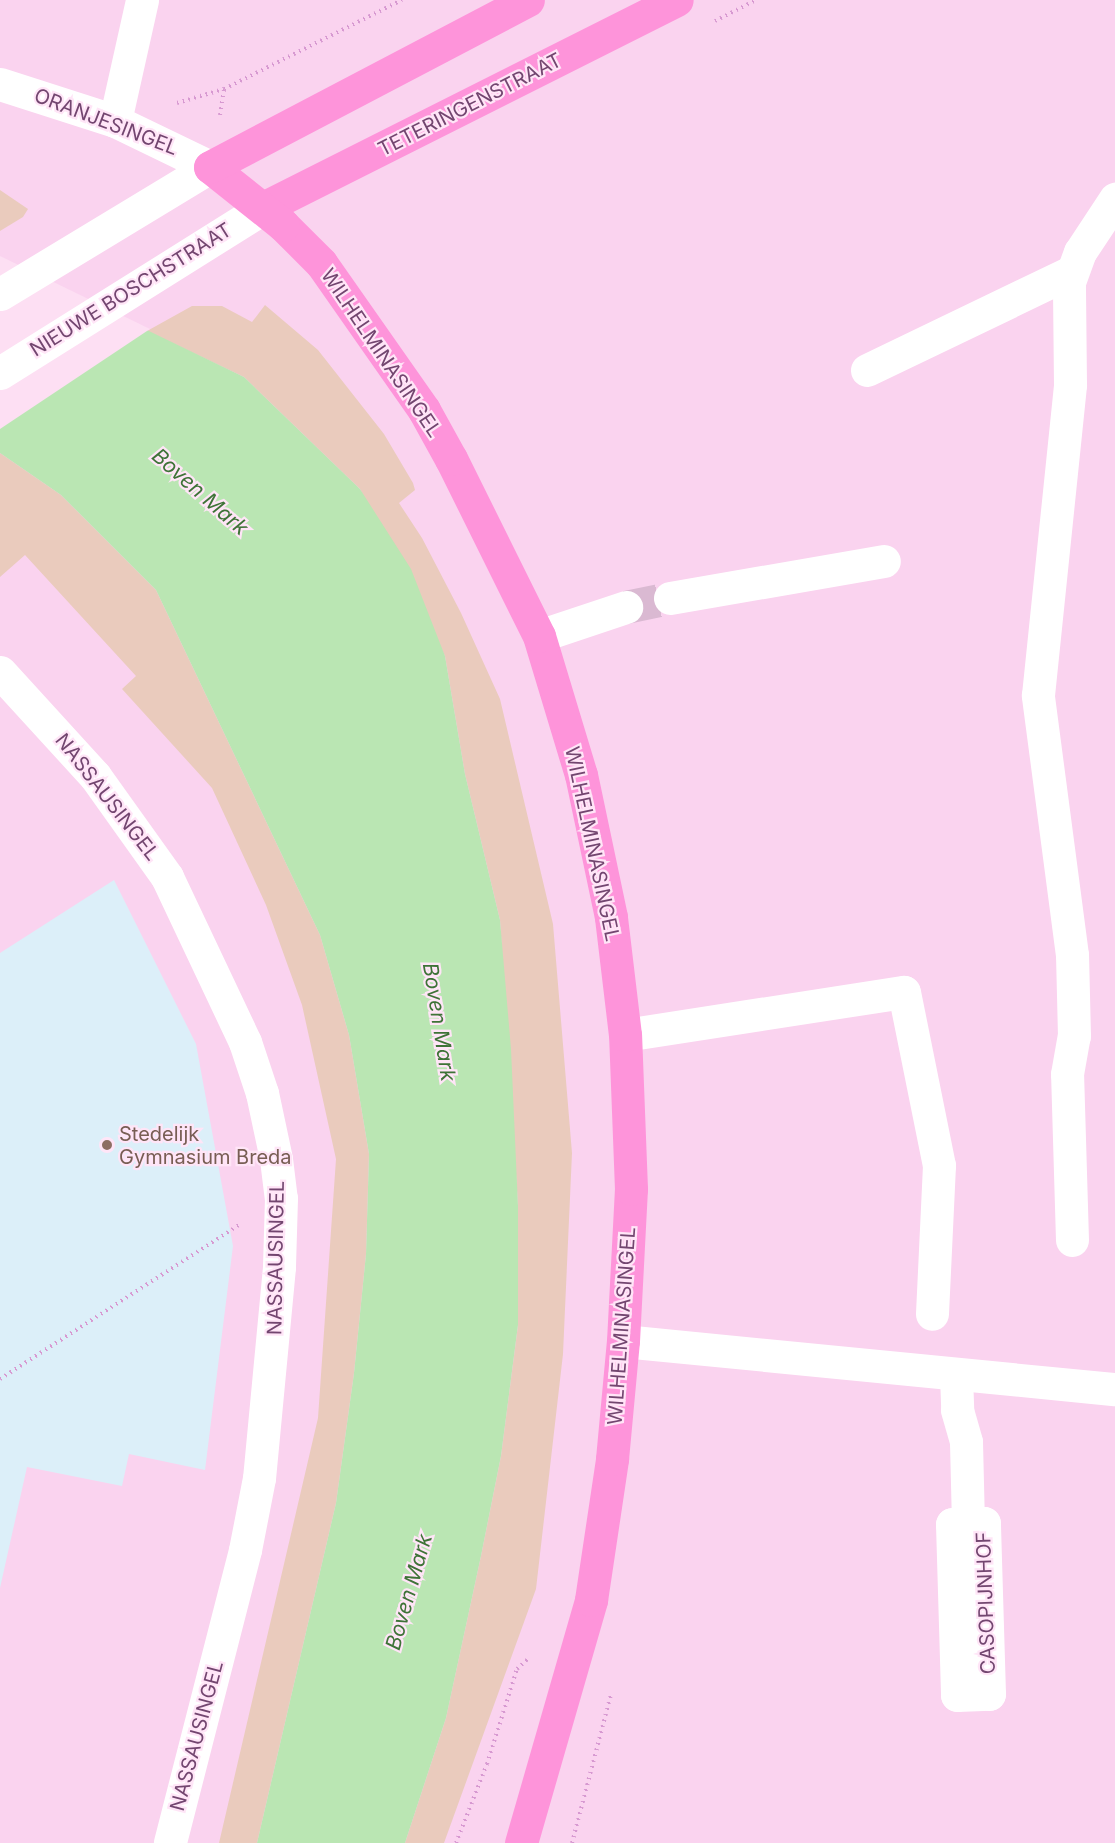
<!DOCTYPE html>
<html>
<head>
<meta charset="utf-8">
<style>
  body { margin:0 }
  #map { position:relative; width:1115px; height:1843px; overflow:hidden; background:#fddff3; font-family:Inter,sans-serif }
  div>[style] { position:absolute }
  .residential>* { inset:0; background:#fad3ef }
  .education>* { inset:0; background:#dceff9 }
  .green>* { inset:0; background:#eacbbd }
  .water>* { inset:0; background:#bae6b3 }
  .pier>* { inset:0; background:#fddff3 }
  .minor-tunnel>* { height:33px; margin-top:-16.5px; transform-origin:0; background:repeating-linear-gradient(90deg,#dab9d2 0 33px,transparent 0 49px) }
  .path>* { height:4px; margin-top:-2px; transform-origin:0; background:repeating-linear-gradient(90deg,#d799d1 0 1.5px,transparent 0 6px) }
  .minor>* { height:33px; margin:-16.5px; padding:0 16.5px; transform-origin:16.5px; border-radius:16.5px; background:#fff }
  .major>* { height:33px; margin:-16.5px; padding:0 16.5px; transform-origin:16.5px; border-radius:16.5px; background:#fe94da }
  .dots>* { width:16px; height:16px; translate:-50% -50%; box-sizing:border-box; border:3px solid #ffe5f7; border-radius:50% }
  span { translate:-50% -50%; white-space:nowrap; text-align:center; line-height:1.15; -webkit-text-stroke:4.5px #ffe5f7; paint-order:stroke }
  .street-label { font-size:20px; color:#734670 }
  .education-label { font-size:20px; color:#785e54 }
  .left { translate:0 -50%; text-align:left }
  .water-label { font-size:21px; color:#3e7337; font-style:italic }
</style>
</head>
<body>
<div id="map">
  <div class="residential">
    <div style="clip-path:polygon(0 0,1115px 0,1115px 1843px,0 1843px)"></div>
  </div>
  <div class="education">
    <div style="clip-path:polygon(114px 880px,196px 1044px,233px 1246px,205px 1470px,129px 1454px,122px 1486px,27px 1467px,0 1588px,0 953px)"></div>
  </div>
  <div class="green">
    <div style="clip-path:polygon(0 190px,28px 209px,23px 217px,0 231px)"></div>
    <div style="clip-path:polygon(265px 305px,318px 350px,384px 434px,413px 483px,415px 490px,399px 503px,422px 538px,461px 613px,500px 699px,553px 924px,572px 1153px,563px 1354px,536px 1589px,444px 1843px,405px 1843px,446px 1718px,481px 1556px,501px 1456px,518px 1325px,518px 1206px,500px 920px,465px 774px,445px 656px,360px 489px,244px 377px,147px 331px,192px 306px,222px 306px,252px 322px)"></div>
    <div style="clip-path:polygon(0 453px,61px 495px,156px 590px,320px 935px,349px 1035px,369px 1154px,366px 1254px,354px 1373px,336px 1503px,257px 1843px,219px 1843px,318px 1418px,336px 1159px,302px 1005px,266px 905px,212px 788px,122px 689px,136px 676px,25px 555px,0 577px)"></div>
  </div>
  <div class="water">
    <div style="clip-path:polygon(0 259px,244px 377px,360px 489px,411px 569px,445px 656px,465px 774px,500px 920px,511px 1049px,518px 1206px,518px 1325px,501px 1456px,481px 1556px,446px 1718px,405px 1843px,257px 1843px,336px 1503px,354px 1373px,366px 1254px,369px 1154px,349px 1035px,320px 935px,156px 590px,61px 495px,0 453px)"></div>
  </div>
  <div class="pier">
    <div style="clip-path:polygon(0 256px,150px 329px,0 429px)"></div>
  </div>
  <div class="minor-tunnel">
    <div style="left:626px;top:607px;width:45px;rotate:-11.6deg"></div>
  </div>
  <div class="path">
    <div style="left:715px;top:21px;width:46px;rotate:-27.1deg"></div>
    <div style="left:177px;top:103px;width:49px;rotate:-16.6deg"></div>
    <div style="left:224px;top:89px;width:199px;rotate:-26.6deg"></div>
    <div style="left:220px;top:115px;width:26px;rotate:-81deg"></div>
    <div style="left:0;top:1379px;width:284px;rotate:-32.8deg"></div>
    <div style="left:456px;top:1843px;width:85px;rotate:-68.6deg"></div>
    <div style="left:487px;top:1764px;width:100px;rotate:-72.5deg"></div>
    <div style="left:517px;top:1669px;width:16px;rotate:-43deg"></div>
    <div style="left:572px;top:1843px;width:154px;rotate:-75.3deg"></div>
  </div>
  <div class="minor">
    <div style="left:0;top:84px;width:121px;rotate:17.8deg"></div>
    <div style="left:115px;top:121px;width:106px;rotate:25.8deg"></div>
    <div style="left:210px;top:167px;width:245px;rotate:148.8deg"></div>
    <div style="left:115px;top:121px;width:124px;rotate:-77.4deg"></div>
    <div style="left:867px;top:370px;width:226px;rotate:-25.7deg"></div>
    <div style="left:0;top:373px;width:310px;rotate:-32.1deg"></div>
    <div style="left:670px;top:598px;width:217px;rotate:-9.8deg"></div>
    <div style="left:539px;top:636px;width:92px;rotate:-18.4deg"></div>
    <div style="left:0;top:672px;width:141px;rotate:47.6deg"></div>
    <div style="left:95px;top:776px;width:124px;rotate:54.5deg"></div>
    <div style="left:167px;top:877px;width:183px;rotate:64.7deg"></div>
    <div style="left:245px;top:1042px;width:54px;rotate:71.6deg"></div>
    <div style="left:262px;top:1093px;width:67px;rotate:78deg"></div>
    <div style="left:276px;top:1159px;width:39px;rotate:83deg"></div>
    <div style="left:281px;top:1198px;width:69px;rotate:91.7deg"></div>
    <div style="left:279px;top:1267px;width:212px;rotate:95.4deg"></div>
    <div style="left:259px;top:1478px;width:73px;rotate:101deg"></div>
    <div style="left:245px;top:1550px;width:302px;rotate:104.4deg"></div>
    <div style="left:625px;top:1035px;width:282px;rotate:-8.8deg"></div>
    <div style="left:904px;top:992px;width:177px;rotate:78.6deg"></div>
    <div style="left:939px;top:1165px;width:149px;rotate:92.7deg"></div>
    <div style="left:1072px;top:1240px;width:166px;rotate:-91.7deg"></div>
    <div style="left:1067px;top:1074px;width:39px;rotate:-80deg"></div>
    <div style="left:1074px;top:1036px;width:81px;rotate:-91.4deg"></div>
    <div style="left:1072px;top:955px;width:262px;rotate:-97.5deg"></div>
    <div style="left:1038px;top:695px;width:312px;rotate:-84.1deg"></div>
    <div style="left:1070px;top:385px;width:103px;rotate:-90.6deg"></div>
    <div style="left:1069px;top:282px;width:32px;rotate:-70deg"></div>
    <div style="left:1080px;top:252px;width:64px;rotate:-56.6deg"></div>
    <div style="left:623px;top:1341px;width:494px;rotate:5.6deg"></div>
    <div style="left:956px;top:1374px;width:36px;rotate:88deg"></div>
    <div style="left:957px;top:1410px;width:33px;rotate:74deg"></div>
    <div style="left:966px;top:1442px;width:81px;rotate:88.6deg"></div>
    <div style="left:968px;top:1523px;width:16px;rotate:176deg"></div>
    <div style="left:952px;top:1524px;width:171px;rotate:88.3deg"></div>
    <div style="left:957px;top:1695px;width:32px;rotate:-2deg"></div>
    <div style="left:989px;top:1694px;width:171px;rotate:-91.7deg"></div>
    <div style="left:984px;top:1523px;width:16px;rotate:180deg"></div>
  </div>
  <div class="major">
    <div style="left:263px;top:208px;width:463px;rotate:-26.7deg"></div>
    <div style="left:521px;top:1843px;width:253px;rotate:-73.9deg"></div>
    <div style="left:591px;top:1600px;width:143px;rotate:-81.5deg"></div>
    <div style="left:612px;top:1459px;width:119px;rotate:-84.7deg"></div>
    <div style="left:623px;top:1341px;width:152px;rotate:-87deg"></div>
    <div style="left:631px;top:1189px;width:154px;rotate:-92.2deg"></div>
    <div style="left:625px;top:1035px;width:119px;rotate:-96.8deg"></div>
    <div style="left:611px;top:917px;width:145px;rotate:-101.9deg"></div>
    <div style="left:581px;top:775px;width:145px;rotate:-106.8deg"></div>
    <div style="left:539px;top:636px;width:198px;rotate:-116.4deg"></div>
    <div style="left:451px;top:459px;width:56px;rotate:-118.9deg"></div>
    <div style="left:424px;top:410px;width:179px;rotate:-125deg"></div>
    <div style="left:321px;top:263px;width:54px;rotate:-135deg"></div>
    <div style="left:283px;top:225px;width:93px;rotate:-141.5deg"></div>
    <div style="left:210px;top:167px;width:359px;rotate:-27.7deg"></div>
  </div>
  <div class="dots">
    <div style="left:107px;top:1145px;background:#8d6e63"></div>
  </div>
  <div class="street-label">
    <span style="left:470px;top:105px;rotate:-27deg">TETERINGENSTRAAT</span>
    <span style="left:106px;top:122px;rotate:21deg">ORANJESINGEL</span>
    <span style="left:131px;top:290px;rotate:-32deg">NIEUWE BOSCHSTRAAT</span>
    <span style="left:381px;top:353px;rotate:56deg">WILHELMINASINGEL</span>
    <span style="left:107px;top:797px;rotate:52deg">NASSAUSINGEL</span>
    <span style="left:592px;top:844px;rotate:78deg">WILHELMINASINGEL</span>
    <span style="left:276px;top:1258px;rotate:-89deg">NASSAUSINGEL</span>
    <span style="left:622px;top:1326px;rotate:-86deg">WILHELMINASINGEL</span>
    <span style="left:986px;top:1603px;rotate:-92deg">CASOPIJNHOF</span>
    <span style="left:197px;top:1736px;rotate:-75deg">NASSAUSINGEL</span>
  </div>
  <div class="education-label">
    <span class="left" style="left:119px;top:1146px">Stedelijk<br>Gymnasium Breda</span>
  </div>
  <div class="water-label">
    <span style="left:200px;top:492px;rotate:41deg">Boven Mark</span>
    <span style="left:439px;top:1022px;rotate:81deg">Boven Mark</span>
    <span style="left:409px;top:1592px;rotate:-74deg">Boven Mark</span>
  </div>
</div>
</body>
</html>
